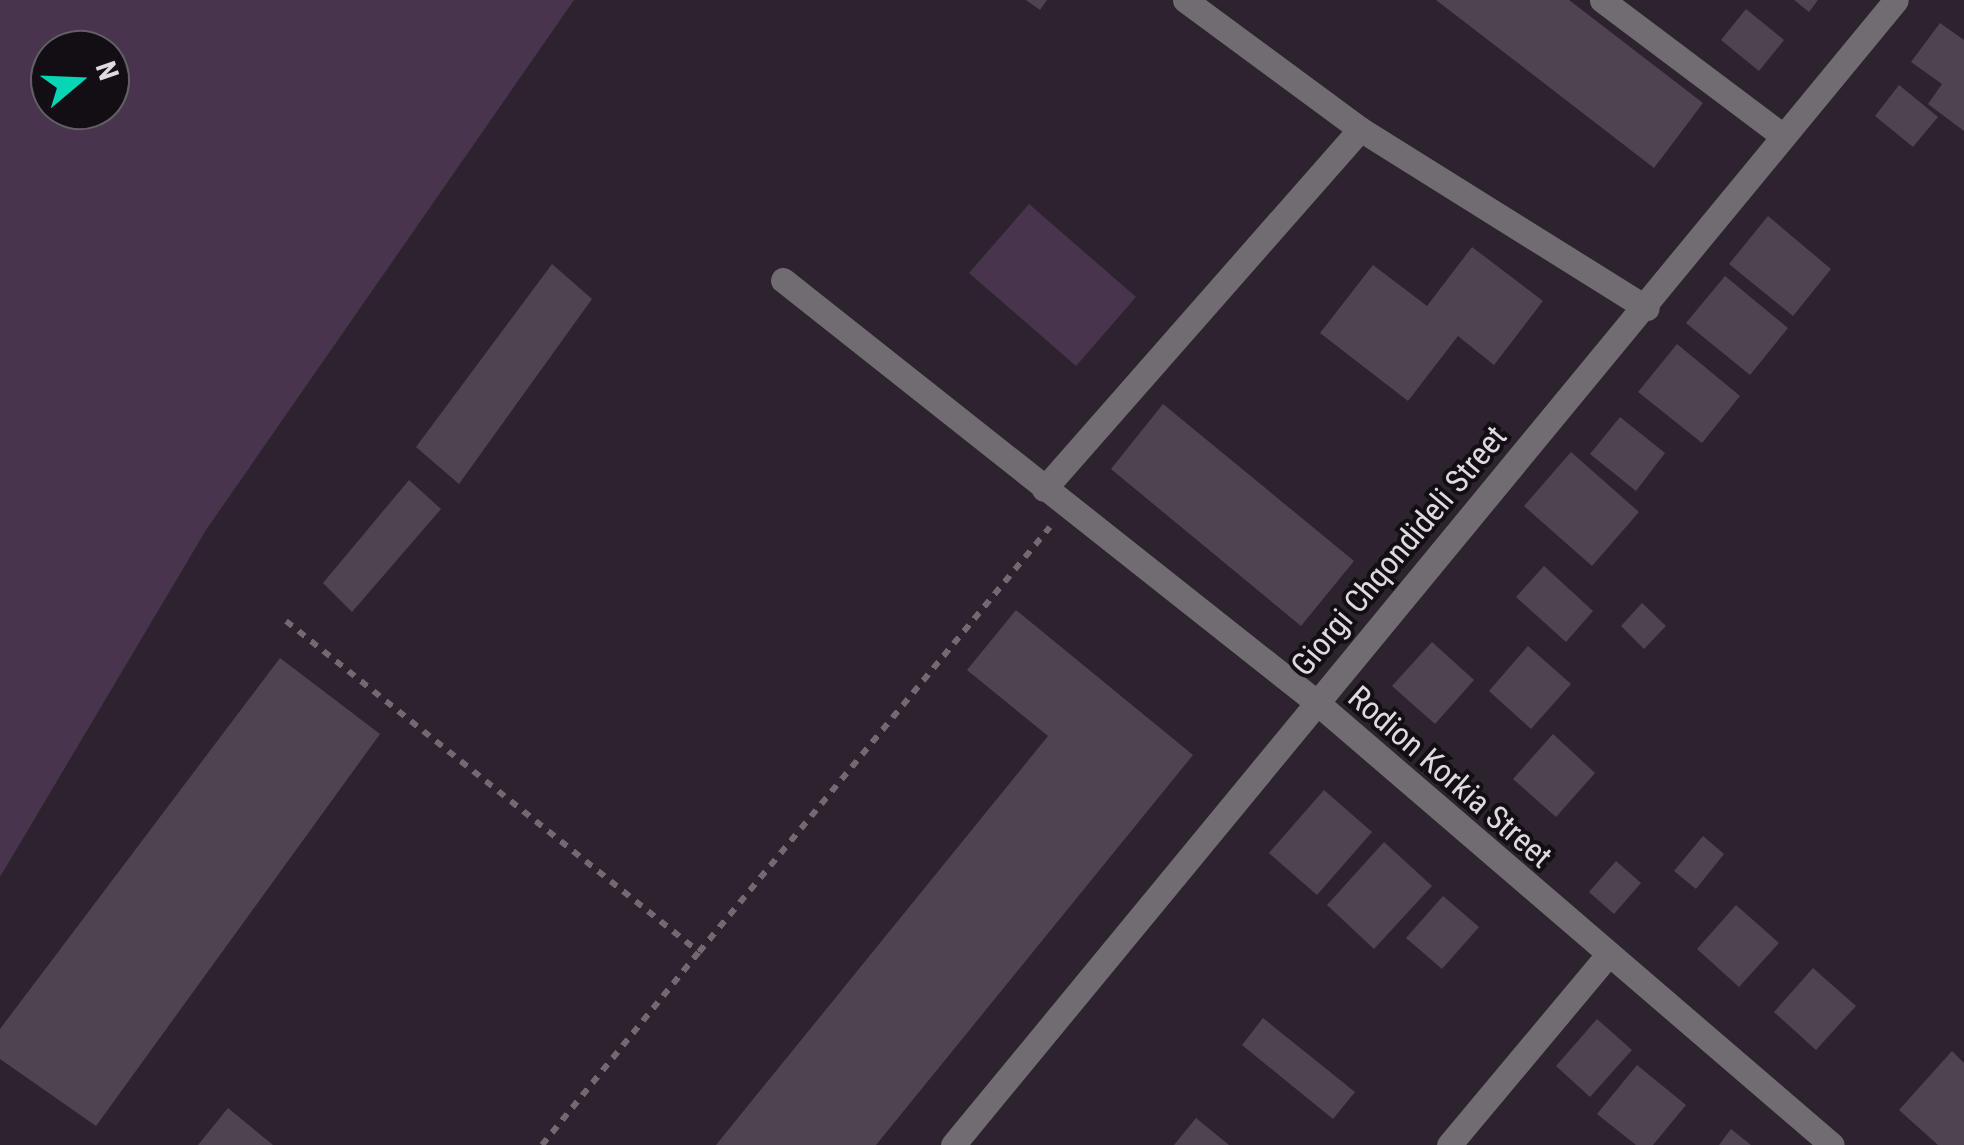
<!DOCTYPE html>
<html>
<head>
<meta charset="utf-8">
<style>
  body { margin:0 }
  #map { position:relative; width:1964px; height:1145px; overflow:hidden; background:#2d232f; font-family:"Roboto Condensed",sans-serif }
  div>[style] { position:absolute }
  .green>* { inset:0; background:#48354d }
  .building>* { inset:0; background:#4e4451 }
  .path>* { height:6px; margin-top:-3px; transform-origin:0; background:repeating-linear-gradient(90deg,#726973 0 8px,transparent 0 16px) }
  .minor>* { height:25px; margin:-12.5px; padding:0 12.5px; transform-origin:12.5px; border-radius:12.5px; background:#716c72 }
  span { translate:-50% -50%; white-space:nowrap; text-align:center; line-height:1.15; -webkit-text-stroke:8px #120e14; paint-order:stroke }
  .street-label { font-size:32px; color:#e0d9e1 }
  .north { position:absolute; left:30px; top:30px; width:100px; height:100px; box-sizing:border-box; background:#120e14; border:2px solid #645f66; border-radius:50%; rotate:71deg; font-size:28px; font-weight:700; line-height:40px; text-align:center; color:#e0d9e1 }
  .north::after { content:''; display:block; margin:auto; width:35px; height:45px; background:#06d5b6; clip-path:polygon(50% 0,100% 100%,50% 72%,0 100%) }
</style>
</head>
<body>
<div id="map">
  <div class="green">
    <div style="clip-path:polygon(evenodd,0 0,574px 0,206px 530px,0 877px,0 0,50px 50px,110px 50px,110px 110px,50px 110px,50px 50px)"></div>
    <div style="clip-path:polygon(1029px 204px,1136px 297px,1076px 366px,969px 273px)"></div>
  </div>
  <div class="building">
    <div style="clip-path:polygon(1026px 0,1047px 0,1040px 10px)"></div>
    <div style="clip-path:polygon(1436px 0,1569px 0,1703px 103px,1654px 168px)"></div>
    <div style="clip-path:polygon(1794px 0,1818px 0,1809px 12px)"></div>
    <div style="clip-path:polygon(1746px 9px,1784px 40px,1759px 71px,1721px 40px)"></div>
    <div style="clip-path:polygon(1940px 23px,1964px 40px,1964px 131px,1928px 104px,1942px 84px,1911px 62px)"></div>
    <div style="clip-path:polygon(1899px 85px,1938px 117px,1913px 147px,1875px 116px)"></div>
    <div style="clip-path:polygon(1768px 216px,1831px 269px,1793px 316px,1729px 264px)"></div>
    <div style="clip-path:polygon(1472px 247px,1543px 301px,1494px 365px,1458px 336px,1408px 401px,1320px 333px,1373px 265px,1427px 306px)"></div>
    <div style="clip-path:polygon(552px 264px,592px 299px,459px 484px,416px 447px)"></div>
    <div style="clip-path:polygon(1725px 276px,1788px 328px,1750px 375px,1686px 323px)"></div>
    <div style="clip-path:polygon(1677px 344px,1740px 396px,1702px 443px,1638px 392px)"></div>
    <div style="clip-path:polygon(1163px 404px,1354px 561px,1301px 626px,1111px 469px)"></div>
    <div style="clip-path:polygon(1620px 417px,1665px 453px,1636px 491px,1590px 454px)"></div>
    <div style="clip-path:polygon(1571px 452px,1639px 512px,1592px 566px,1524px 506px)"></div>
    <div style="clip-path:polygon(409px 480px,441px 509px,352px 612px,323px 583px)"></div>
    <div style="clip-path:polygon(1544px 566px,1593px 611px,1566px 642px,1516px 597px)"></div>
    <div style="clip-path:polygon(1642px 603px,1666px 626px,1644px 649px,1621px 626px)"></div>
    <div style="clip-path:polygon(1016px 610px,1193px 755px,876px 1145px,716px 1145px,1048px 736px,967px 670px)"></div>
    <div style="clip-path:polygon(1432px 642px,1474px 680px,1435px 724px,1392px 686px)"></div>
    <div style="clip-path:polygon(1528px 646px,1571px 684px,1531px 729px,1489px 691px)"></div>
    <div style="clip-path:polygon(280px 658px,380px 734px,96px 1126px,0 1059px,0 1029px)"></div>
    <div style="clip-path:polygon(1553px 734px,1595px 773px,1556px 817px,1513px 779px)"></div>
    <div style="clip-path:polygon(1324px 790px,1372px 832px,1317px 895px,1269px 853px)"></div>
    <div style="clip-path:polygon(1703px 836px,1724px 854px,1696px 889px,1674px 871px)"></div>
    <div style="clip-path:polygon(1384px 842px,1432px 886px,1374px 949px,1327px 905px)"></div>
    <div style="clip-path:polygon(1616px 861px,1641px 883px,1614px 914px,1589px 892px)"></div>
    <div style="clip-path:polygon(1443px 896px,1479px 927px,1442px 969px,1406px 938px)"></div>
    <div style="clip-path:polygon(1736px 905px,1779px 943px,1739px 987px,1697px 949px)"></div>
    <div style="clip-path:polygon(1813px 968px,1856px 1006px,1816px 1050px,1774px 1012px)"></div>
    <div style="clip-path:polygon(1263px 1018px,1355px 1092px,1333px 1119px,1242px 1045px)"></div>
    <div style="clip-path:polygon(1597px 1019px,1632px 1050px,1590px 1097px,1556px 1066px)"></div>
    <div style="clip-path:polygon(1952px 1051px,1964px 1063px,1964px 1145px,1938px 1145px,1899px 1110px)"></div>
    <div style="clip-path:polygon(1637px 1065px,1686px 1105px,1653px 1145px,1636px 1145px,1597px 1114px)"></div>
    <div style="clip-path:polygon(228px 1108px,273px 1145px,198px 1145px)"></div>
    <div style="clip-path:polygon(1196px 1118px,1229px 1145px,1174px 1145px)"></div>
    <div style="clip-path:polygon(1731px 1129px,1751px 1145px,1719px 1145px)"></div>
  </div>
  <div class="path">
    <div style="left:286px;top:621px;width:529px;rotate:38.71deg"></div>
    <div style="left:699px;top:952px;width:551px;rotate:-50.45deg"></div>
    <div style="left:542px;top:1145px;width:249px;rotate:-50.9deg"></div>
  </div>
  <div class="minor">
    <div style="left:1185px;top:0;width:217px;rotate:36.4deg"></div>
    <div style="left:1360px;top:129px;width:338px;rotate:32deg"></div>
    <div style="left:1602px;top:0;width:226px;rotate:36.9deg"></div>
    <div style="left:783px;top:280px;width:678px;rotate:38.36deg"></div>
    <div style="left:1315px;top:701px;width:681px;rotate:40.66deg"></div>
    <div style="left:1044px;top:489px;width:479px;rotate:-48.7deg"></div>
    <div style="left:953px;top:1145px;width:1483px;rotate:-50.53deg"></div>
    <div style="left:1449px;top:1145px;width:246px;rotate:-50.1deg"></div>
  </div>
  <div class="street-label">
    <span style="left:1399px;top:551px;rotate:-50deg">Giorgi Chqondideli Street</span>
    <span style="left:1450px;top:777px;rotate:41deg">Rodion Korkia Street</span>
  </div>
  <div class="north">N</div>
</div>
</body>
</html>
